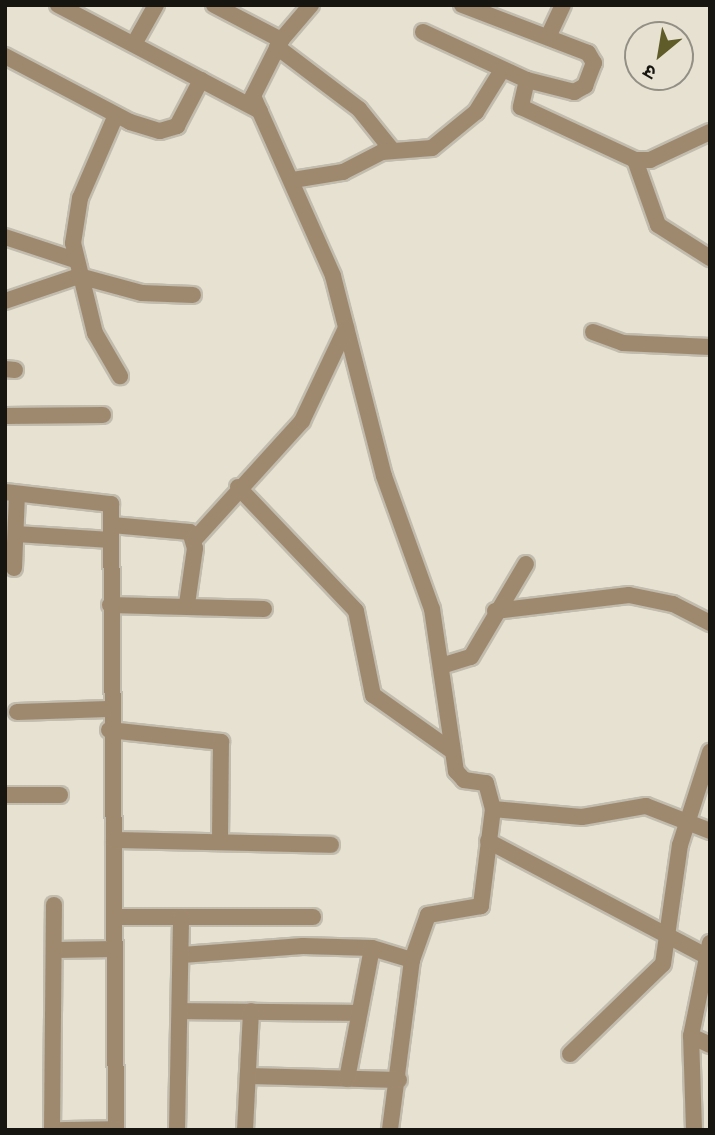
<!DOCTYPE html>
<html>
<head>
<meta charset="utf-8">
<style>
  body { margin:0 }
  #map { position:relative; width:715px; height:1135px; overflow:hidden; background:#e6e1d1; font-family:Barlow,"Noto Sans Devanagari",sans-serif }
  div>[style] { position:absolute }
  .roads { filter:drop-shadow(2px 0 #c1bcae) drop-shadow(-2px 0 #c1bcae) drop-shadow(0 2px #c1bcae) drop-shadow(0 -2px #c1bcae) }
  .minor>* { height:16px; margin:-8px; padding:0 8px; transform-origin:8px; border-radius:8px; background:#9f896e }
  span { translate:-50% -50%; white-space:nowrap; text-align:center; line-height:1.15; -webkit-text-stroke:6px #e6e1d1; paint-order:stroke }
  .frame { position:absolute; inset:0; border:7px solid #171510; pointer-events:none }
  .north { position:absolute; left:624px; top:21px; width:70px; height:70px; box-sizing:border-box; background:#e6e1d1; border:2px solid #938f84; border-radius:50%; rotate:210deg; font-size:19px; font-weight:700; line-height:28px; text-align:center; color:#171510 }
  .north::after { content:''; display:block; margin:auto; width:24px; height:32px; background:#5f5c29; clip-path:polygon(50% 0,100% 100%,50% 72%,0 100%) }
</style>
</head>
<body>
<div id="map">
  <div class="roads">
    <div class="minor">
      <div style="left:58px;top:5px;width:228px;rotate:27.7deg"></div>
      <div style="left:214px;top:5px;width:76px;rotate:27.6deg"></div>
      <div style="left:311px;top:5px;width:46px;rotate:130.6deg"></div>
      <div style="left:281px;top:40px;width:63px;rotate:116.6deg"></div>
      <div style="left:253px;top:96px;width:197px;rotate:66deg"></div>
      <div style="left:333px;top:276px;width:206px;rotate:75.7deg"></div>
      <div style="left:384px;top:476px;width:141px;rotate:70.2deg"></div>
      <div style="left:432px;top:609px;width:164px;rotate:81.6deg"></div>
      <div style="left:456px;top:771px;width:12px;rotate:48deg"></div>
      <div style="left:464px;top:780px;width:22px;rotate:8deg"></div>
      <div style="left:486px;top:783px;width:27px;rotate:75deg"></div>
      <div style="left:493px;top:809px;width:98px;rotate:97.1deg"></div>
      <div style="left:481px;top:906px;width:54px;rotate:170.4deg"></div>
      <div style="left:428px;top:915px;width:48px;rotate:109.6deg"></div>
      <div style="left:412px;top:960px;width:171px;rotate:97.4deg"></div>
      <div style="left:423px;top:32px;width:115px;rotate:24.8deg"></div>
      <div style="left:527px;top:80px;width:49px;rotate:14.3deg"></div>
      <div style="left:574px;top:92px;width:13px;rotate:-29deg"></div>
      <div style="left:585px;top:86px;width:25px;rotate:-69deg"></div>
      <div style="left:594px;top:63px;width:12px;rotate:-121deg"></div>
      <div style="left:588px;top:53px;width:135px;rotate:-159.1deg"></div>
      <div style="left:548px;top:37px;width:35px;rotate:-65deg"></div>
      <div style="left:134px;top:44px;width:45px;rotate:-60.6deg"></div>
      <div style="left:277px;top:47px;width:103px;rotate:37.1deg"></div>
      <div style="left:359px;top:109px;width:53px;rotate:51.2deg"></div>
      <div style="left:5px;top:56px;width:141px;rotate:27.8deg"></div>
      <div style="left:130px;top:122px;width:31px;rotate:17deg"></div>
      <div style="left:160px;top:131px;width:18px;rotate:-16deg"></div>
      <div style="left:177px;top:126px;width:52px;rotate:-62.4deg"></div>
      <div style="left:527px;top:80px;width:28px;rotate:103deg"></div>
      <div style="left:521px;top:107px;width:126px;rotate:24.9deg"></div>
      <div style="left:635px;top:160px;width:15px"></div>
      <div style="left:650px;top:160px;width:66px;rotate:-25deg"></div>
      <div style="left:116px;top:115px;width:90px;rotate:113.4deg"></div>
      <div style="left:80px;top:198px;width:46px;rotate:98.8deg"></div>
      <div style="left:73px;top:243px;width:93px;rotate:76.3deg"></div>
      <div style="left:95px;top:333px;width:50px;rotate:59.8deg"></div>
      <div style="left:635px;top:160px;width:69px;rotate:70.5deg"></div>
      <div style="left:658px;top:225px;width:62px;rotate:32.4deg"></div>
      <div style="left:293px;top:180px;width:51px;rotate:-9.1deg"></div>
      <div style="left:343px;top:172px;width:44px;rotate:-27.1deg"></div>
      <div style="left:382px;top:152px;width:50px;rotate:-4.6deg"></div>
      <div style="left:432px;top:148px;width:57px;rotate:-39.3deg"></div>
      <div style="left:476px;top:112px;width:49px;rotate:-58.2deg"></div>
      <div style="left:5px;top:237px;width:74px;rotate:18.2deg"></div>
      <div style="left:5px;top:301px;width:78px;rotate:-18.7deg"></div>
      <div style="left:79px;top:276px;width:65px;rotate:15.1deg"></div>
      <div style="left:142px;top:293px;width:51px;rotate:2.2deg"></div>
      <div style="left:593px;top:332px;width:32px;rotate:20deg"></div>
      <div style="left:623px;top:343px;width:87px;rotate:2.6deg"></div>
      <div style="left:5px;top:369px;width:10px;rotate:6deg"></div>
      <div style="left:5px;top:416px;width:98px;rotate:-0.6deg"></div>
      <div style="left:238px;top:487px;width:171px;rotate:46.4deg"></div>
      <div style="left:356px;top:611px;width:86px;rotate:78.6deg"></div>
      <div style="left:373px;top:695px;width:97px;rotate:35.3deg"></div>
      <div style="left:5px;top:492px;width:107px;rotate:6.5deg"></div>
      <div style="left:111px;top:504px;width:626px;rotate:89.54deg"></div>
      <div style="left:112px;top:525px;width:78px;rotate:5.1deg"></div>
      <div style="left:190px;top:532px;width:17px;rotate:73deg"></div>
      <div style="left:195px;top:548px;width:57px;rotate:98.1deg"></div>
      <div style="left:16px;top:534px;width:95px;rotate:3.6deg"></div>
      <div style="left:195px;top:539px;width:159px;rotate:-47.8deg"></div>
      <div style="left:302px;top:421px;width:103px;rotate:-64.7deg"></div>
      <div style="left:14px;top:568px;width:74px;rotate:-87.7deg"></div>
      <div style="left:110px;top:605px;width:154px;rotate:1.5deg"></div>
      <div style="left:495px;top:611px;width:135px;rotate:-6.8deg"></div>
      <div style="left:629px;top:595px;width:45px;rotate:11.6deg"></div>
      <div style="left:673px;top:604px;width:42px;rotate:27.2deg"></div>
      <div style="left:441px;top:666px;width:31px;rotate:-17deg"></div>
      <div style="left:471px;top:657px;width:108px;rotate:-59.4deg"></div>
      <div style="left:17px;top:712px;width:91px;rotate:-1.9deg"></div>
      <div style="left:109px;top:730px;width:113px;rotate:6.1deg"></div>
      <div style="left:221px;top:742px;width:100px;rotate:90.6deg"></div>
      <div style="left:5px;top:795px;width:55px"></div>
      <div style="left:493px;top:809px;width:89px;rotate:5.1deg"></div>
      <div style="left:582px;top:817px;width:65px;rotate:-9.8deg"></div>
      <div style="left:646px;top:806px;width:69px;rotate:21.3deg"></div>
      <div style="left:114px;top:840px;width:217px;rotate:1.3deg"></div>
      <div style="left:488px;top:841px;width:251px;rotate:27.8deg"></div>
      <div style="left:114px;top:917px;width:199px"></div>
      <div style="left:56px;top:950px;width:59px;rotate:-1deg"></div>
      <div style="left:182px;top:955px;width:121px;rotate:-4.3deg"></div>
      <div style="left:303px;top:946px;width:69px;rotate:1.7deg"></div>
      <div style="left:372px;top:948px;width:42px;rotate:16.7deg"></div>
      <div style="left:180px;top:1011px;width:178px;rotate:0.6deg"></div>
      <div style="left:691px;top:1036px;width:21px;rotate:25deg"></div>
      <div style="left:570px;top:1054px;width:129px;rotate:-44.1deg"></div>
      <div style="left:663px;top:964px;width:120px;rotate:-81.9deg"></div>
      <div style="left:680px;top:845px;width:98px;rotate:-72.1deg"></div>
      <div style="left:248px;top:1076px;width:151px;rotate:1.5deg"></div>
      <div style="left:347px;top:1079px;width:133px;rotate:-79.2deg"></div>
      <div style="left:52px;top:1130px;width:225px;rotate:-89.5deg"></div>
      <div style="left:61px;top:1130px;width:55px;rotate:-1deg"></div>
      <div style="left:177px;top:1130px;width:213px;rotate:-88.9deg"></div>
      <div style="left:245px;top:1130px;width:119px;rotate:-87.1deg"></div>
      <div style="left:694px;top:1130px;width:94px;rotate:-91.8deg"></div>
      <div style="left:691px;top:1036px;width:95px;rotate:-78.5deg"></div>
    </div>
  </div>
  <div class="frame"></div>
  <div class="north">उ</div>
</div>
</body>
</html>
